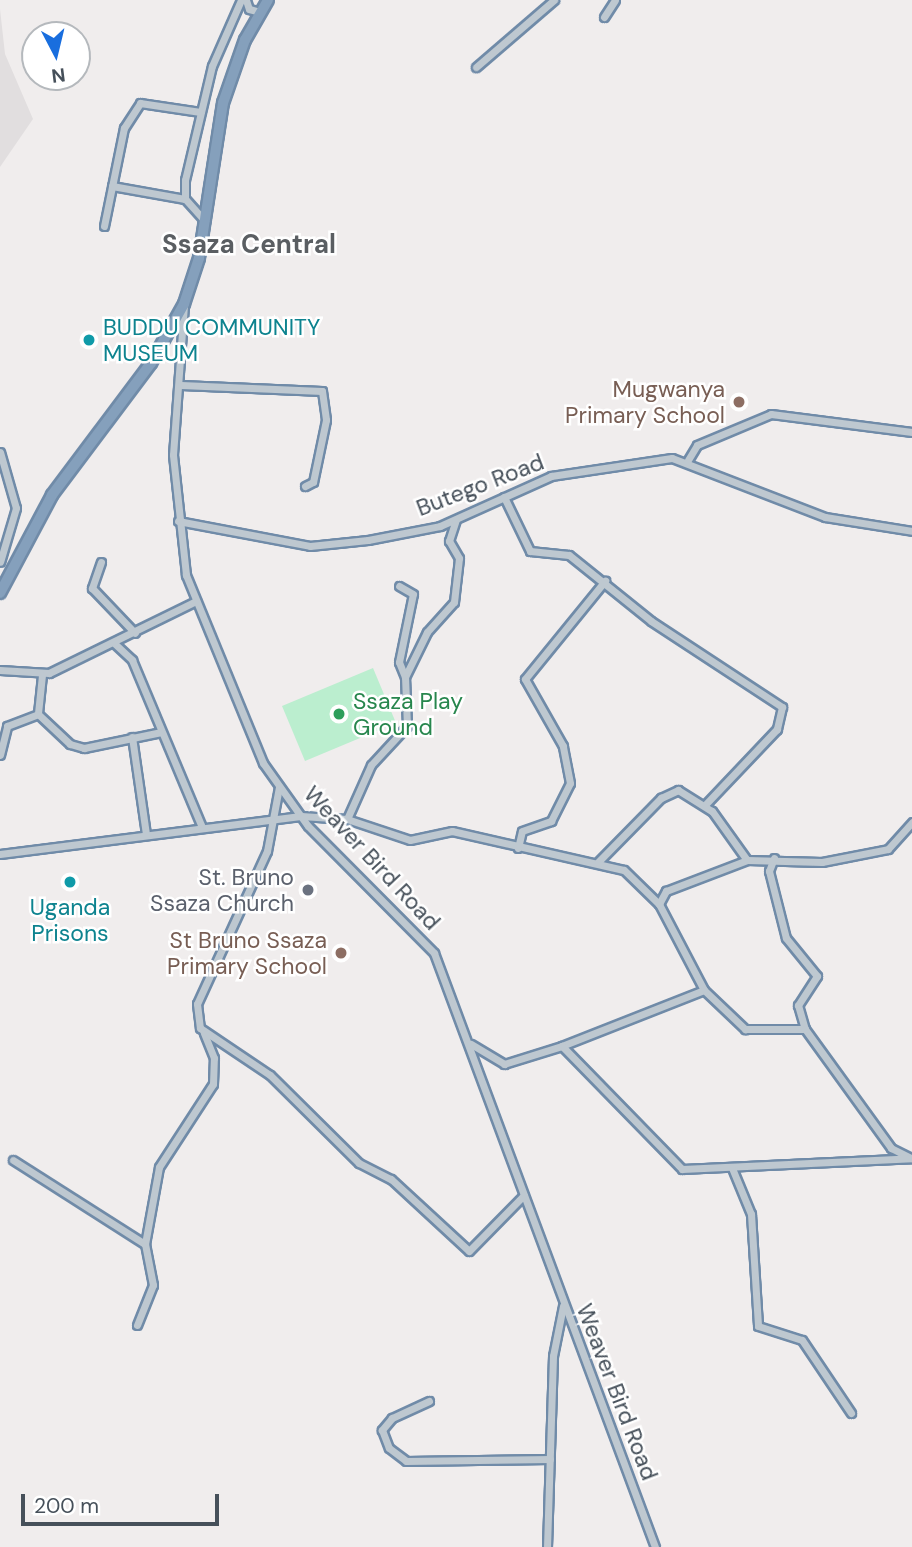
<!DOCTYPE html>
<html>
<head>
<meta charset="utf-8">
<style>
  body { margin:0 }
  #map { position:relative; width:912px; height:1547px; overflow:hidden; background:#f0eded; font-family:"DM Sans",sans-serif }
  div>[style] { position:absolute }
  .education>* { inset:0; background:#e1dedf }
  .green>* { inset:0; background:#bbeecf }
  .roads { filter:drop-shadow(2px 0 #708ba8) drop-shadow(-2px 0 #708ba8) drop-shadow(0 2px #708ba8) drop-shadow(0 -2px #708ba8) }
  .minor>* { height:7px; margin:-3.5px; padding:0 3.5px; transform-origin:3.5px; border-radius:3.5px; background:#bec8d0 }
  .highway>* { height:10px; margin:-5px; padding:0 5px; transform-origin:5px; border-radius:5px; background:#85a0bc }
  .dots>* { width:19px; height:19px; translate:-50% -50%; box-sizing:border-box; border:4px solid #fff; border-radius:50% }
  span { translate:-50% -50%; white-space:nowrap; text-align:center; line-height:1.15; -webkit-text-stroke:5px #fff; paint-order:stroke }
  .culture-label { font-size:23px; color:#0d838f }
  .left { translate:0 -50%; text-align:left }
  .education-label { font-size:23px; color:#785e54 }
  .right { translate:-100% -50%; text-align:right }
  .street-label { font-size:23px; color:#46505a }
  .leisure-label { font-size:23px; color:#27864d }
  .worship-label { font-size:23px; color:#5b616d }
  .quarter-label { font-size:26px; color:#5a5e62; font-weight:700 }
  .north { position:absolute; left:21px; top:21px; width:70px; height:70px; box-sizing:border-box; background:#fff; border:2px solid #b5b9bd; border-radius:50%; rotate:173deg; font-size:19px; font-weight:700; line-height:28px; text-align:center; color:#46505a }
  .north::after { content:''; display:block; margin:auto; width:24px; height:32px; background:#196ede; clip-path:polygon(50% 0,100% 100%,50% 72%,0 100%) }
  .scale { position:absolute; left:21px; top:1494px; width:198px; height:32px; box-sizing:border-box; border:4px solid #46505a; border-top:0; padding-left:9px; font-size:21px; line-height:24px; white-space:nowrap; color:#46505a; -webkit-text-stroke:5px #fff; paint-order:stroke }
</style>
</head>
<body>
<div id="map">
  <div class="education">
    <div style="clip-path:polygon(0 9px,5px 54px,33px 119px,0 167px)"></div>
  </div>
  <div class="green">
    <div style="clip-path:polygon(373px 668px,396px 723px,305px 761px,282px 706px)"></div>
  </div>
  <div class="roads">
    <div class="minor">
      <div style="left:246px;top:0;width:9px;rotate:72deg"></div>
      <div style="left:249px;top:9px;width:11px;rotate:15deg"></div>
      <div style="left:604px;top:17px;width:20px;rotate:-57deg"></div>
      <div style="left:476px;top:67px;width:103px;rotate:-40.7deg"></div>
      <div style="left:112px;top:186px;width:74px;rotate:10.1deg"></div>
      <div style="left:205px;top:221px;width:30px;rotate:-132deg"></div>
      <div style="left:185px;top:199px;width:19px;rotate:-90deg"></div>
      <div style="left:185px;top:180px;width:117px;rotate:-76.7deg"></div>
      <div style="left:212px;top:66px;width:72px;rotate:-66.3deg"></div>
      <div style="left:104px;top:226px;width:100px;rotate:-78.5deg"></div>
      <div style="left:124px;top:128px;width:30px;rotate:-57deg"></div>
      <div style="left:140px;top:103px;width:61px;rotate:8.5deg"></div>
      <div style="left:184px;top:305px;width:150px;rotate:94.2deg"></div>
      <div style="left:173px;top:455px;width:121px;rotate:83.8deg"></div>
      <div style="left:186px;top:575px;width:203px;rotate:67.7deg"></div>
      <div style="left:263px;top:763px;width:77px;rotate:54.5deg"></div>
      <div style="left:308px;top:826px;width:179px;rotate:45.2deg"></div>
      <div style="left:434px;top:953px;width:634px;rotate:69.59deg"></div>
      <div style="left:181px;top:385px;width:141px;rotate:2.4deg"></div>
      <div style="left:322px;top:391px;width:29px;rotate:82deg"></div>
      <div style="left:326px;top:420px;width:63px;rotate:101.8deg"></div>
      <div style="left:313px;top:482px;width:9px;rotate:153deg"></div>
      <div style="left:0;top:452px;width:58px;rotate:74.1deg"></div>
      <div style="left:16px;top:508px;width:56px;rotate:106.5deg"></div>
      <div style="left:688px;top:460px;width:17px;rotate:-59deg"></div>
      <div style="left:697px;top:445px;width:80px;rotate:-22.7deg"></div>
      <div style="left:771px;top:414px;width:142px;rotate:7.3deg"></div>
      <div style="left:504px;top:497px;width:60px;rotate:64.3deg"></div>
      <div style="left:530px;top:551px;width:39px;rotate:6deg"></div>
      <div style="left:569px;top:555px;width:105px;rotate:38.8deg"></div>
      <div style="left:651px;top:621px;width:157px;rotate:33.3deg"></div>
      <div style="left:782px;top:707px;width:23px;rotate:103deg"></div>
      <div style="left:777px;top:729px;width:105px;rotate:133.5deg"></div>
      <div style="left:178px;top:521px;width:134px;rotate:10.7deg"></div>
      <div style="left:310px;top:546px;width:58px;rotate:-5.9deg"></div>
      <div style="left:368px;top:540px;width:73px;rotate:-11deg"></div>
      <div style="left:440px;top:526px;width:122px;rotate:-24.2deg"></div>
      <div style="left:551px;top:476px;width:122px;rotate:-8.5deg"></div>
      <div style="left:672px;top:458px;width:164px;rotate:21.1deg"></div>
      <div style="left:825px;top:517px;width:88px;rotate:9.1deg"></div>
      <div style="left:101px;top:562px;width:28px;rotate:109deg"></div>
      <div style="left:92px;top:588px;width:62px;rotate:46.3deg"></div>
      <div style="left:114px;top:643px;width:25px;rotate:43deg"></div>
      <div style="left:132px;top:660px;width:181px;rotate:67.3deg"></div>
      <div style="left:0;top:670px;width:49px;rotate:3.5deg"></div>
      <div style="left:49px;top:673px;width:164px;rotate:-26.1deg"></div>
      <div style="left:42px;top:675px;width:39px;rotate:96deg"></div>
      <div style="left:38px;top:714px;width:44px;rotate:43.2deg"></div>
      <div style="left:70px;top:744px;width:15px;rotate:16deg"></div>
      <div style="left:84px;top:748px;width:79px;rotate:-11.7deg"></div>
      <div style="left:405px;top:677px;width:50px;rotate:-63.9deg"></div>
      <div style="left:427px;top:632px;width:40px;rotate:-48deg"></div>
      <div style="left:454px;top:602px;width:44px;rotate:-83.5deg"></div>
      <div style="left:459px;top:558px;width:20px;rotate:-120deg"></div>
      <div style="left:449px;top:541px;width:22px;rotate:-72deg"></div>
      <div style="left:132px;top:737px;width:98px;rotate:81.8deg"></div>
      <div style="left:0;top:755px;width:30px;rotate:-76deg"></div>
      <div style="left:7px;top:726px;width:33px;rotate:-21deg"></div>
      <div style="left:279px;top:787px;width:65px;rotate:100.6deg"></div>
      <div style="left:267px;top:851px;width:168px;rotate:114.6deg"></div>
      <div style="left:197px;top:1004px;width:24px;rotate:83deg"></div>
      <div style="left:200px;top:1028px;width:84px;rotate:33.9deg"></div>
      <div style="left:270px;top:1075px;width:125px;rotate:44.7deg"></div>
      <div style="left:359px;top:1163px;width:36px;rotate:27deg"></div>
      <div style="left:391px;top:1179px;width:106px;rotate:42.7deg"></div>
      <div style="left:469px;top:1251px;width:78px;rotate:-45.5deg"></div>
      <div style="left:347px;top:819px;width:59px;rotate:-66deg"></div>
      <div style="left:371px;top:765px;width:53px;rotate:-47.3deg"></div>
      <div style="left:407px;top:726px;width:49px;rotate:-92.3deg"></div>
      <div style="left:405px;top:677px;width:16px;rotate:-112deg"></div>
      <div style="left:399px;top:662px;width:69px;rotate:-78.4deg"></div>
      <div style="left:413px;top:594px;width:16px;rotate:-150deg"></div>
      <div style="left:518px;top:848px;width:17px;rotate:-77deg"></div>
      <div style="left:522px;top:831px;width:31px;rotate:-19deg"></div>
      <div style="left:551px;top:821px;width:42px;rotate:-63.4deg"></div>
      <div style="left:570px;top:783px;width:38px;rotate:-101deg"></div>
      <div style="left:563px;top:746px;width:77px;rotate:-119.6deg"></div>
      <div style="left:525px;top:679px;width:127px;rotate:-50.8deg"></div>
      <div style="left:0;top:854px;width:303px;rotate:-7.2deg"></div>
      <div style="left:301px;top:816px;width:46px;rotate:3.7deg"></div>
      <div style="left:347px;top:819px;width:66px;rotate:18.4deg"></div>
      <div style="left:410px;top:840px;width:43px;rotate:-12.1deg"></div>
      <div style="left:452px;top:831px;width:176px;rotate:12.8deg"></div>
      <div style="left:624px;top:870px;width:49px;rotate:44.2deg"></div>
      <div style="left:659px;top:904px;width:97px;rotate:62.4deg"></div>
      <div style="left:704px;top:990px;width:153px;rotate:158.5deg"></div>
      <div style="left:774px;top:858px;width:14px;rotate:111deg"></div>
      <div style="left:769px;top:871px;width:69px;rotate:75.8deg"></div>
      <div style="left:786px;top:938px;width:49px;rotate:50.8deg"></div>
      <div style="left:817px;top:976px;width:35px;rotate:123deg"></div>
      <div style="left:798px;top:1005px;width:25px;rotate:74deg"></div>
      <div style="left:598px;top:862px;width:90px;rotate:-45.5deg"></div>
      <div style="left:661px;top:798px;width:19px;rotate:-25deg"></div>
      <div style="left:678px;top:790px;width:40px;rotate:32deg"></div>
      <div style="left:712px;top:811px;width:60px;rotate:54.5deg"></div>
      <div style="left:659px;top:904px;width:15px;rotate:-62deg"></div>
      <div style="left:666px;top:891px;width:87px;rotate:-20.9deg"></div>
      <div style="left:747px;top:860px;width:75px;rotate:1.5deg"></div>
      <div style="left:822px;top:862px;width:67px;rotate:-11.1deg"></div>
      <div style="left:888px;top:849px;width:36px;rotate:-48deg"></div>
      <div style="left:704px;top:990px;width:57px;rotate:43.6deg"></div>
      <div style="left:745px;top:1029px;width:60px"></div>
      <div style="left:805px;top:1029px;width:147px;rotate:54.1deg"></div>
      <div style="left:891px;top:1148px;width:22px;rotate:27deg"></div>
      <div style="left:471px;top:1044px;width:39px;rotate:31deg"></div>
      <div style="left:504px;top:1064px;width:61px;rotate:-17.2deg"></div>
      <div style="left:562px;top:1046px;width:172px;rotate:45.7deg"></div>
      <div style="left:682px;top:1169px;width:230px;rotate:-2.7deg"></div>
      <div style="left:13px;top:1160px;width:156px;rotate:32.5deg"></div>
      <div style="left:732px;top:1168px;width:50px;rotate:67.6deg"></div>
      <div style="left:751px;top:1214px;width:112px;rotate:86.4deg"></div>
      <div style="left:758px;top:1326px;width:46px;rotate:17.7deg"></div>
      <div style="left:802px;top:1340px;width:88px;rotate:56.1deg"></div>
      <div style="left:137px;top:1325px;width:43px;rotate:-68.2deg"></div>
      <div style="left:153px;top:1285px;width:42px;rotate:-101deg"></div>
      <div style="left:145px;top:1244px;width:78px;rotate:-79.7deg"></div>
      <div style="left:159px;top:1167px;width:99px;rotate:-57deg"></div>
      <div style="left:213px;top:1084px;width:26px;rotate:-88deg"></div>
      <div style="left:214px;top:1058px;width:27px;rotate:-112deg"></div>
      <div style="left:429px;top:1401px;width:41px;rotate:155.3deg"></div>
      <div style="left:392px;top:1418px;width:16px;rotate:130deg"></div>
      <div style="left:382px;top:1430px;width:19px;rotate:69deg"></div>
      <div style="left:389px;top:1448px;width:21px;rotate:37deg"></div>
      <div style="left:406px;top:1461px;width:144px;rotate:-0.8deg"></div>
      <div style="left:547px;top:1547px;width:191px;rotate:-88.2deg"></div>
      <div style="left:553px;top:1356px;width:51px;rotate:-78.7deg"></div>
    </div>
    <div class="highway">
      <div style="left:0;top:593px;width:111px;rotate:-62deg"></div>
      <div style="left:52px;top:495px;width:165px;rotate:-53.1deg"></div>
      <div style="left:151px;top:363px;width:68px;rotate:-60.8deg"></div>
      <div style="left:184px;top:304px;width:48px;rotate:-71.9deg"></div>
      <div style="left:199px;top:258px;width:157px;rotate:-81.2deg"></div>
      <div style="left:223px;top:103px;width:67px;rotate:-70.8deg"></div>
      <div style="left:245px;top:40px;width:46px;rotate:-60.1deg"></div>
    </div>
  </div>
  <div class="dots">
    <div style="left:89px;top:340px;background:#0f9aa8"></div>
    <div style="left:739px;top:402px;background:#8d6e63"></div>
    <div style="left:339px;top:714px;background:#2e9e5b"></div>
    <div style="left:70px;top:882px;background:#0f9aa8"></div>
    <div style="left:308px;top:890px;background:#6b7280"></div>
    <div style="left:341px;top:953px;background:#8d6e63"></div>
  </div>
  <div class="culture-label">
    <span class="left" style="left:103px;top:340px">BUDDU COMMUNITY<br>MUSEUM</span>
    <span style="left:70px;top:920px">Uganda<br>Prisons</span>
  </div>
  <div class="education-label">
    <span class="right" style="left:725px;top:402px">Mugwanya<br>Primary School</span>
    <span class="right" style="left:327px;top:953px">St Bruno Ssaza<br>Primary School</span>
  </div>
  <div class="street-label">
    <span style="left:480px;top:485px;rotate:-21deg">Butego Road</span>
    <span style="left:372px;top:858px;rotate:47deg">Weaver Bird Road</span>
    <span style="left:617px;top:1392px;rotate:69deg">Weaver Bird Road</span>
  </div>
  <div class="leisure-label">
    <span class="left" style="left:353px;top:714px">Ssaza Play<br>Ground</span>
  </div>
  <div class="worship-label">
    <span class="right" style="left:294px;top:890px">St. Bruno<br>Ssaza Church</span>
  </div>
  <div class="quarter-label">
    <span style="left:249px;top:245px">Ssaza Central</span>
  </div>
  <div class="north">N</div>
  <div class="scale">200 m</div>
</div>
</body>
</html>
